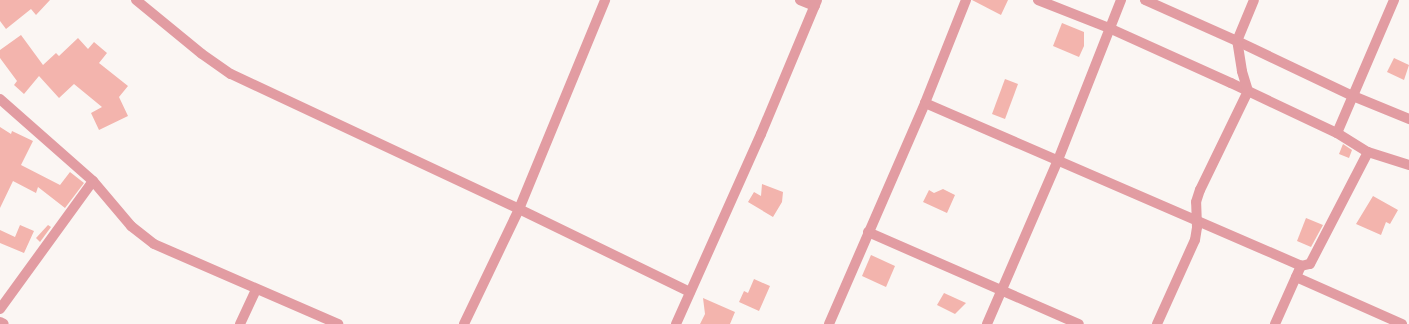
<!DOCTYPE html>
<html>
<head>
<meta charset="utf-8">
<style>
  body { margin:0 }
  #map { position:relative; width:1409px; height:324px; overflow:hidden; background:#fbf6f3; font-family:Karla,sans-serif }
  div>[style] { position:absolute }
  .building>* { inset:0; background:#f3b4ad }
  .minor>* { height:10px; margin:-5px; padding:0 5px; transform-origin:5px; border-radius:5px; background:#e29ca2 }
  span { translate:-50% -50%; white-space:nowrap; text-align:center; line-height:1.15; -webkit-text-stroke:3px #fbf6f3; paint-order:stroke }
</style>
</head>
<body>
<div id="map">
  <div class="building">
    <div style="clip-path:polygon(0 0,50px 0,36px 15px,31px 9px,6px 29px,0 21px)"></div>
    <div style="clip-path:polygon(972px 0,1008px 0,1001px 15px)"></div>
    <div style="clip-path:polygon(1062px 23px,1084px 32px,1084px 46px,1079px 57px,1053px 46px)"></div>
    <div style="clip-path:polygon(21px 35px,43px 65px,56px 53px,59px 56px,78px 38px,88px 49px,94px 42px,107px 53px,99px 63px,128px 86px,119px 97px,128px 116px,99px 130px,91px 113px,102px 107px,74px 84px,59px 98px,39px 76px,24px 94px,14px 85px,17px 81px,0 58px,0 50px)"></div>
    <div style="clip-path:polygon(1394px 58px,1409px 65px,1404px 80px,1387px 72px)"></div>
    <div style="clip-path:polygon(1005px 79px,1018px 84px,1005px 119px,992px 114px)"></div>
    <div style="clip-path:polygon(0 127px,11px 134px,12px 131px,33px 141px,21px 165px,60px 185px,70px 172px,84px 183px,65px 208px,38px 187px,36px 193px,13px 181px,0 208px)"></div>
    <div style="clip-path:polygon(1343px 144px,1352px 150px,1349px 158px,1339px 154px)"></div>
    <div style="clip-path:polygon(762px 184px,783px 192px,782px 202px,773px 217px,748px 202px,754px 192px,761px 196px)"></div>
    <div style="clip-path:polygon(943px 189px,955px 195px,947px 213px,923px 202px,929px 190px,934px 193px)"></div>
    <div style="clip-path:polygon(1373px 196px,1398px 210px,1390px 224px,1386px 222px,1381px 235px,1356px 224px)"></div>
    <div style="clip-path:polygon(1306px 218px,1323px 225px,1311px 247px,1297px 241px)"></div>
    <div style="clip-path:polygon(20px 225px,34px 231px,24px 253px,0 243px,0 230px,15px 237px)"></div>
    <div style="clip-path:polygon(48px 225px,51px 227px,40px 242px,36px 238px)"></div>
    <div style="clip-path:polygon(871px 255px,895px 266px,886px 287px,862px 276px)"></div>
    <div style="clip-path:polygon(754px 279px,770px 286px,759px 311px,739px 302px,744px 291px,748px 293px)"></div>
    <div style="clip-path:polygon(944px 293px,966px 303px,955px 314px,937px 305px)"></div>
    <div style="clip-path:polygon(703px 298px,735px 312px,730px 324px,700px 324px,705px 314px)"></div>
  </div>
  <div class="minor">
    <div style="left:136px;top:0;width:85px;rotate:39.3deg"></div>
    <div style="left:202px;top:54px;width:35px;rotate:35deg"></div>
    <div style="left:231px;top:74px;width:318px;rotate:25.1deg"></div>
    <div style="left:519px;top:209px;width:190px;rotate:25.9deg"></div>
    <div style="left:800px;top:0;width:16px;rotate:22deg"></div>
    <div style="left:1038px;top:0;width:76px;rotate:21.5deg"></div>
    <div style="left:1109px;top:28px;width:134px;rotate:24.3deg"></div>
    <div style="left:1231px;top:83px;width:117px;rotate:25.3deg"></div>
    <div style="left:1337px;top:133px;width:36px;rotate:32deg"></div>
    <div style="left:1368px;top:152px;width:43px;rotate:17.6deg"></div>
    <div style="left:1145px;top:0;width:101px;rotate:24deg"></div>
    <div style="left:1237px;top:41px;width:128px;rotate:25.4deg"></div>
    <div style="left:1353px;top:96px;width:61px;rotate:22.3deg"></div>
    <div style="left:0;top:99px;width:124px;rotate:41.4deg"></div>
    <div style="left:93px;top:181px;width:59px;rotate:49.8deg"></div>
    <div style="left:131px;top:226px;width:29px;rotate:38deg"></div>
    <div style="left:154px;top:244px;width:201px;rotate:23.5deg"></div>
    <div style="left:925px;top:103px;width:410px;rotate:23.4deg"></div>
    <div style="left:1337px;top:133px;width:145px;rotate:-66.8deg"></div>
    <div style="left:868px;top:232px;width:230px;rotate:23.6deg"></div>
    <div style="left:1296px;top:277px;width:116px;rotate:23.9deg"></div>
    <div style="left:0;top:309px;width:158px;rotate:-54deg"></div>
    <div style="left:0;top:322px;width:4px;rotate:27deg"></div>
    <div style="left:240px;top:324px;width:38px;rotate:-65deg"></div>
    <div style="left:464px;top:324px;width:127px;rotate:-64.4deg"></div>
    <div style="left:519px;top:209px;width:226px;rotate:-67.6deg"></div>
    <div style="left:676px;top:324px;width:208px;rotate:-65.9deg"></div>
    <div style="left:761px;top:134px;width:145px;rotate:-67.3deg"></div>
    <div style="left:829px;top:324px;width:241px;rotate:-66.5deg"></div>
    <div style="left:925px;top:103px;width:111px;rotate:-68.3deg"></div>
    <div style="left:987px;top:324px;width:179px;rotate:-66.6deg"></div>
    <div style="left:1058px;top:160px;width:172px;rotate:-68.5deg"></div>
    <div style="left:1157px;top:324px;width:92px;rotate:-65.7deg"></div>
    <div style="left:1195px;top:240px;width:13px;rotate:-81deg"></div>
    <div style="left:1197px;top:227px;width:25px;rotate:-92deg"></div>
    <div style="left:1196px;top:202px;width:13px;rotate:-72deg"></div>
    <div style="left:1200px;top:190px;width:110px;rotate:-64.1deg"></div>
    <div style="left:1248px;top:91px;width:21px;rotate:-107deg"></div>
    <div style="left:1242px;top:71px;width:30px;rotate:-99deg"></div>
    <div style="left:1237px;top:41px;width:44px;rotate:-67.5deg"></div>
    <div style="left:1275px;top:324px;width:64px;rotate:-65.9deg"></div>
    <div style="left:1301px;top:266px;width:9px;rotate:-13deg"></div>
    <div style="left:1310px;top:264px;width:126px;rotate:-62.6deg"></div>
  </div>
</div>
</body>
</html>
